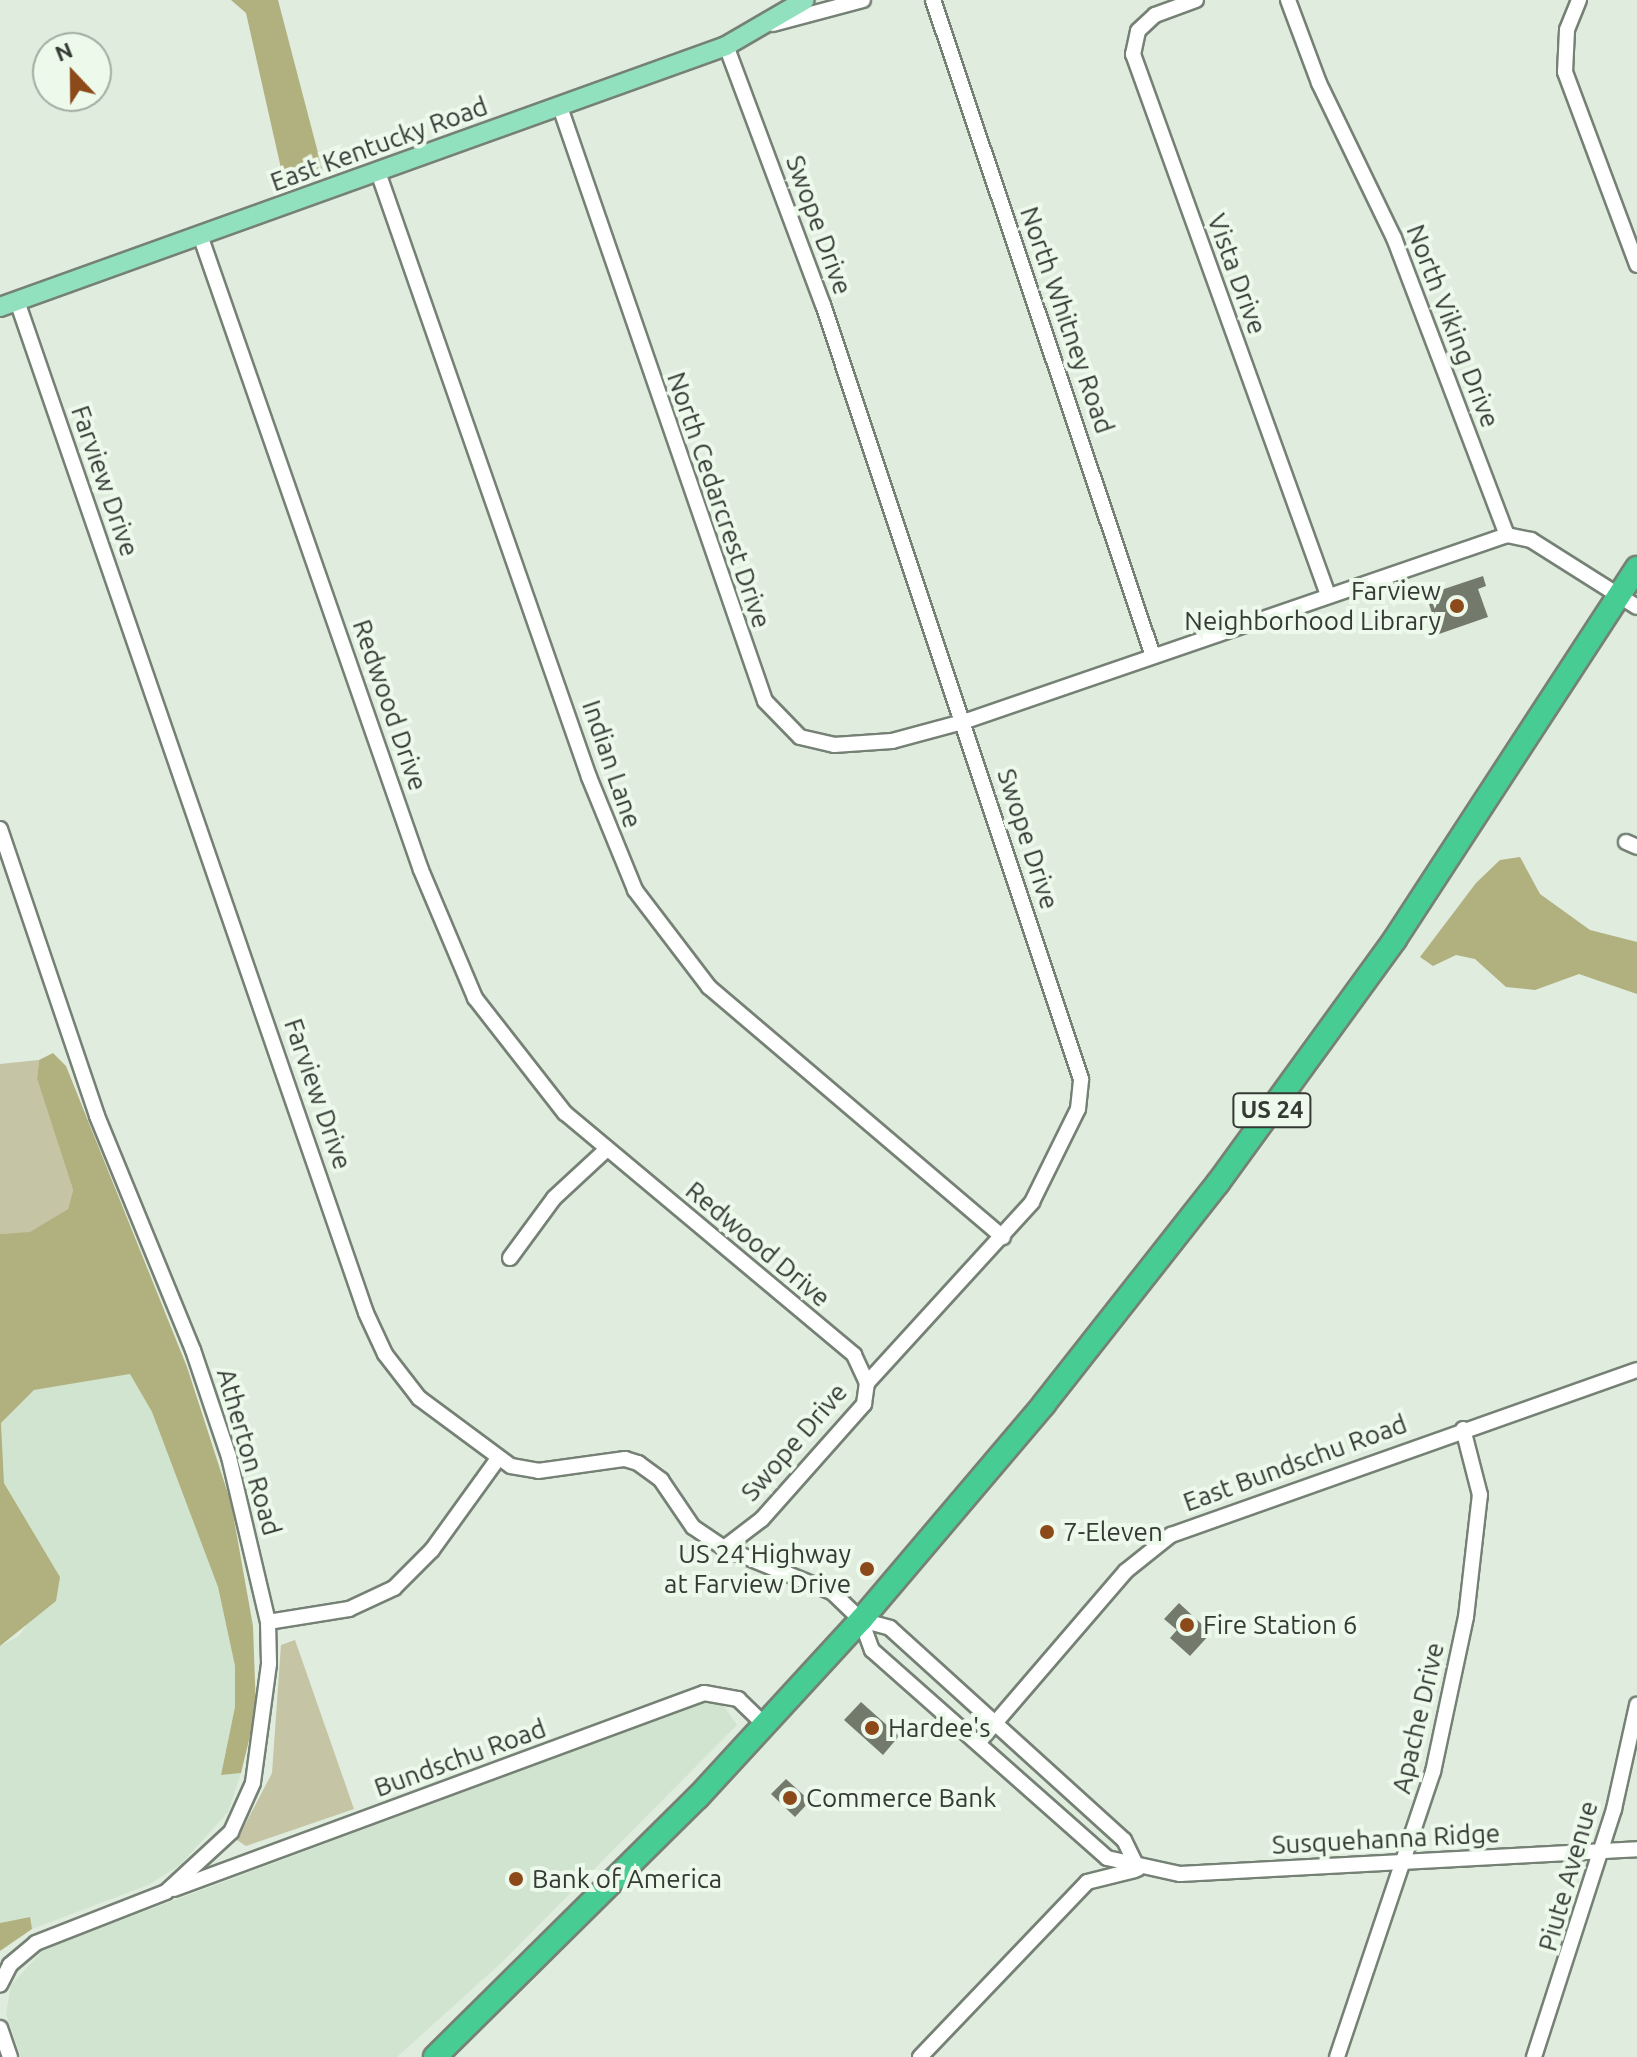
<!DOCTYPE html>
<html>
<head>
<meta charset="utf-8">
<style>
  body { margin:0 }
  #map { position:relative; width:1637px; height:2057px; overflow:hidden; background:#dfecde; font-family:Ubuntu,sans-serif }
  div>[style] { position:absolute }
  .built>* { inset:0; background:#d1e4d0 }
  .green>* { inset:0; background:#c5c4a5 }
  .forest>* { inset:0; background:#b1b07f }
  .building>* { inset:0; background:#747a6b }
  .roads { filter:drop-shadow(2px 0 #768175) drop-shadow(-2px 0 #768175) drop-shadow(0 2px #768175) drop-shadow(0 -2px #768175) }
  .minor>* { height:14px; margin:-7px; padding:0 7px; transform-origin:7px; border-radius:7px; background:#fff }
  .major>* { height:18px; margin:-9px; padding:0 9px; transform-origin:9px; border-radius:9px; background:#91e1be }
  .highway>* { height:22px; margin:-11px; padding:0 11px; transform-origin:11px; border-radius:11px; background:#47cd93 }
  .dots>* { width:22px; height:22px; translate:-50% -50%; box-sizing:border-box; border:4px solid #ecf9eb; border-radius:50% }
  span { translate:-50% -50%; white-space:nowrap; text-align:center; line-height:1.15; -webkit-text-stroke:8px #ecf9eb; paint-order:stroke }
  .shield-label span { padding:2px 6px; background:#ecf9eb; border:2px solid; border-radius:6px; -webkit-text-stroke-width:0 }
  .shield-label { font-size:24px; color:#353a34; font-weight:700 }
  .street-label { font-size:26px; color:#353a34 }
  .poi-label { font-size:26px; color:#353a34 }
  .right { translate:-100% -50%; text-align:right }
  .left { translate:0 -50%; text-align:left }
  .north { position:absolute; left:32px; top:32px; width:80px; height:80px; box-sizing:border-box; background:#ecf9eb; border:2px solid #a3ada2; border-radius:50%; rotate:338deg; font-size:22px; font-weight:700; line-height:32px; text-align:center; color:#353a34 }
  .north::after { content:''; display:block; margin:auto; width:28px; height:36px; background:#8c4919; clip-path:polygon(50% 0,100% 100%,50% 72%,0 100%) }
</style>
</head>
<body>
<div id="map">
  <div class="built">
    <div style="clip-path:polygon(130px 1374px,152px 1412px,218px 1587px,235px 1666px,235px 1707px,221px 1775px,241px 1773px,228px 1812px,180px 1865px,148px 1885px,32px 1929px,29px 1917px,0 1923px,0 1646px,19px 1636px,60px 1577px,4px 1482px,1px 1423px,34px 1390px)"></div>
    <div style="clip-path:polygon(704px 1702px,723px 1705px,737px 1725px,500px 1964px,397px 2057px,21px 2057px,6px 2014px,11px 1985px,44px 1949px)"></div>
  </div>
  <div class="green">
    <div style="clip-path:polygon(39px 1060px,37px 1079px,73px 1190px,68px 1209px,30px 1233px,0 1234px,0 1064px)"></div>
    <div style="clip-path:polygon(295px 1640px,354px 1809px,246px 1846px,237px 1840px,272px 1773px,281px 1645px)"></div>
  </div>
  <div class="forest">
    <div style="clip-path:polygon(231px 0,278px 0,323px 172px,285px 186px,246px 13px)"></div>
    <div style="clip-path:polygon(1520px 857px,1540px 894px,1590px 930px,1637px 942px,1637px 994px,1579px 974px,1535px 990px,1506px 987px,1475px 959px,1456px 955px,1433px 966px,1420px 957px,1476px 883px,1500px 860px)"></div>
    <div style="clip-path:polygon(53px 1053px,66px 1066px,187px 1367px,231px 1503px,253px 1626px,256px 1711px,241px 1773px,221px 1775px,235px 1707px,235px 1666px,218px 1587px,152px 1412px,130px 1374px,34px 1390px,1px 1423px,4px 1483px,60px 1577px,56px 1601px,0 1646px,0 1234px,30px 1232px,68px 1209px,73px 1190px,37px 1079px,39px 1060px)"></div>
    <div style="clip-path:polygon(30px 1917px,32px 1929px,0 1951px,0 1923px)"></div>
  </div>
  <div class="building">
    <div style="clip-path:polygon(1483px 576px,1486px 586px,1478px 589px,1488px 617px,1439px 634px,1426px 595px)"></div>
    <div style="clip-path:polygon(1179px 1603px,1211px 1633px,1190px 1656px,1170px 1638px,1177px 1630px,1164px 1619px)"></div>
    <div style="clip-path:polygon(861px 1702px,899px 1736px,883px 1755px,844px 1720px)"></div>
    <div style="clip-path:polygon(786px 1779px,810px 1801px,795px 1817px,771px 1794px)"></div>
  </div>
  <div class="roads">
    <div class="minor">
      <div style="left:933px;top:0;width:692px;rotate:71.46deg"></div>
      <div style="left:1196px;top:0;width:44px;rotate:159.9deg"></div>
      <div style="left:1155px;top:15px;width:23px;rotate:137deg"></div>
      <div style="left:1138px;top:31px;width:24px;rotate:102deg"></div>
      <div style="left:1133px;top:54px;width:575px;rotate:70.18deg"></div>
      <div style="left:1288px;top:0;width:89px;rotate:69.5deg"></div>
      <div style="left:1319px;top:83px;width:172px;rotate:64.2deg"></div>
      <div style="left:1394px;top:238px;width:318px;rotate:69.2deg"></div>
      <div style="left:1579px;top:0;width:32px;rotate:112deg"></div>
      <div style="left:1567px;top:30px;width:42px;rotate:92.7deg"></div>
      <div style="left:1565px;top:72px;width:206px;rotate:69.5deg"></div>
      <div style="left:773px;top:24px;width:93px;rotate:-14.9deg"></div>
      <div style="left:560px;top:107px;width:628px;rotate:70.96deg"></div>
      <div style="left:765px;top:701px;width:50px;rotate:45.8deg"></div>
      <div style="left:800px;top:737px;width:35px;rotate:13deg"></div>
      <div style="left:834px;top:745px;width:58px;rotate:-3.9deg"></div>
      <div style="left:892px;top:741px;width:73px;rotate:-15deg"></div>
      <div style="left:963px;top:722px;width:575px;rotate:-18.97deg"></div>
      <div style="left:1507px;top:535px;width:25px;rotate:12deg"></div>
      <div style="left:1531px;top:540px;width:125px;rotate:32.3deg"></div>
      <div style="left:378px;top:172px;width:641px;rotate:70.77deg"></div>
      <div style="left:589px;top:777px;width:122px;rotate:67.8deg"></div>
      <div style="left:635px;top:890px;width:122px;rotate:52.7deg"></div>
      <div style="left:709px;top:987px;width:386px;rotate:40.4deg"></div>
      <div style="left:200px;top:235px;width:672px;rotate:70.81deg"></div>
      <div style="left:421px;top:870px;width:139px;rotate:67.1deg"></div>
      <div style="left:475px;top:998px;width:146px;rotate:52deg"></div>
      <div style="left:565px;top:1113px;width:377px;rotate:39.9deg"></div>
      <div style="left:854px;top:1355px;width:31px;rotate:65deg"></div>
      <div style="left:17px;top:301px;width:1070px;rotate:70.97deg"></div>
      <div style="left:366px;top:1313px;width:45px;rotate:65.1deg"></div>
      <div style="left:385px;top:1354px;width:56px;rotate:52.3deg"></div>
      <div style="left:419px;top:1398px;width:114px;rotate:36.5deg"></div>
      <div style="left:511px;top:1466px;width:27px;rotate:10deg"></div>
      <div style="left:538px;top:1471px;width:88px;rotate:-7.9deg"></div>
      <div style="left:625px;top:1459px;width:14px;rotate:17deg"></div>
      <div style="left:638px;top:1463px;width:29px;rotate:36deg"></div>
      <div style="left:661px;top:1480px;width:57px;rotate:55.8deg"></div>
      <div style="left:693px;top:1527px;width:37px;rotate:34deg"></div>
      <div style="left:724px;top:1548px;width:117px;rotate:22.2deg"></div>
      <div style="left:832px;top:1592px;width:40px;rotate:44deg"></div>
      <div style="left:861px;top:1620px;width:32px;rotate:70deg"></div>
      <div style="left:872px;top:1650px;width:314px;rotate:41.5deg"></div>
      <div style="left:1107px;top:1858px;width:75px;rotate:12.4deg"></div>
      <div style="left:1180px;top:1874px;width:458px;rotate:-3.1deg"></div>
      <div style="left:0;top:829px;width:303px;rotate:71.3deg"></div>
      <div style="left:97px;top:1116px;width:253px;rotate:67.7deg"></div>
      <div style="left:193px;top:1350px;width:113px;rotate:71.4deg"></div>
      <div style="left:229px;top:1457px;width:170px;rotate:76.7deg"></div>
      <div style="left:268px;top:1622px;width:42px;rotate:88.6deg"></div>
      <div style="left:269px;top:1664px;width:120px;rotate:97.7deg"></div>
      <div style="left:253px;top:1783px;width:54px;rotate:114.2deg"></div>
      <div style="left:231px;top:1832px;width:88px;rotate:137.3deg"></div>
      <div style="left:166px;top:1892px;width:140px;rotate:158.6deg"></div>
      <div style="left:36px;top:1943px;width:34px;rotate:140deg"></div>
      <div style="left:10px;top:1965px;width:22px;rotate:117deg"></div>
      <div style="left:1626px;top:842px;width:12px;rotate:24deg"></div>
      <div style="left:510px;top:1258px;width:74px;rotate:-53.7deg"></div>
      <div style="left:554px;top:1198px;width:72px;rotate:-42.8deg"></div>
      <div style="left:724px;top:1548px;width:48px;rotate:-37.3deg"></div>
      <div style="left:762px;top:1519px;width:154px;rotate:-48.4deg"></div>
      <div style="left:864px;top:1404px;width:21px;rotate:-82deg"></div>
      <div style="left:867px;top:1383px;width:245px;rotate:-47.6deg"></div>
      <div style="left:1032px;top:1202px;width:104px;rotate:-63.7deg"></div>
      <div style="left:1078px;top:1109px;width:30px;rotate:-84deg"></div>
      <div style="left:1081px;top:1079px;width:816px;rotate:-108.43deg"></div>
      <div style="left:823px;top:305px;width:277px;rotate:-110.5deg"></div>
      <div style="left:861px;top:1620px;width:30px;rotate:15deg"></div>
      <div style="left:890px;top:1628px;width:316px;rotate:42.2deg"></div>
      <div style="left:1124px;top:1840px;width:32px;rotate:64deg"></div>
      <div style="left:268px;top:1622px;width:82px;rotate:-9.1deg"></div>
      <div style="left:349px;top:1609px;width:50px;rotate:-25deg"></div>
      <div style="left:394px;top:1588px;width:54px;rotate:-45deg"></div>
      <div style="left:432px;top:1550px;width:111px;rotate:-54.2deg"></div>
      <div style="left:978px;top:1743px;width:227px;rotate:-49.3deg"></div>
      <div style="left:1126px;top:1571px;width:58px;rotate:-38.7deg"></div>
      <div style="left:1171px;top:1535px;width:494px;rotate:-19.5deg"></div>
      <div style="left:174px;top:1889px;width:565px;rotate:-20.29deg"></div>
      <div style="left:704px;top:1693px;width:35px;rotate:10deg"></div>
      <div style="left:738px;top:1699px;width:36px;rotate:44deg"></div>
      <div style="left:0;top:2028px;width:31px;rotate:71deg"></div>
      <div style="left:920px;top:2057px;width:242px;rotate:-46.3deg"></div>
      <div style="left:1087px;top:1882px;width:49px;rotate:-14deg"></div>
      <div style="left:1337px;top:2057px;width:301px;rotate:-71.4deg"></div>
      <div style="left:1433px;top:1772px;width:158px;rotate:-78deg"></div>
      <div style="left:1466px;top:1617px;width:123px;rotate:-83.5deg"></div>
      <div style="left:1480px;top:1495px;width:68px;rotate:-104.4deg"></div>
      <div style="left:1534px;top:2057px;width:261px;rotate:-72.1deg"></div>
      <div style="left:1614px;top:1809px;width:107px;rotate:-77.5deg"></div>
    </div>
    <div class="major">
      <div style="left:0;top:307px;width:771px;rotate:-19.77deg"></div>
      <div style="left:726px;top:46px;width:91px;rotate:-30.2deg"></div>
    </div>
    <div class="highway">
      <div style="left:435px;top:2057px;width:370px;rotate:-44.7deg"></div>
      <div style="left:698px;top:1797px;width:241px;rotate:-47.4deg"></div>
      <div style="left:861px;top:1620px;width:283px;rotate:-49.7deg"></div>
      <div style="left:1044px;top:1404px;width:281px;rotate:-51.8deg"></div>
      <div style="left:1218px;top:1183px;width:301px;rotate:-54deg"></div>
      <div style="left:1395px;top:939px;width:443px;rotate:-56.9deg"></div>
    </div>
  </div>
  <div class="dots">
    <div style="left:1457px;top:606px;background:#8c4919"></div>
    <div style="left:1047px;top:1532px;background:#8c4919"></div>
    <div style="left:867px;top:1569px;background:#8c4919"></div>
    <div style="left:1187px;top:1625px;background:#8c4919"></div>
    <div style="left:872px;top:1728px;background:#8c4919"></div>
    <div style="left:790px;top:1798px;background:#8c4919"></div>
    <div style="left:516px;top:1879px;background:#8c4919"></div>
  </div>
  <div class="shield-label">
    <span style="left:1272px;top:1110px">US 24</span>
  </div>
  <div class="street-label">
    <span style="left:379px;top:144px;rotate:-20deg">East Kentucky Road</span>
    <span style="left:819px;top:225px;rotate:70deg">Swope Drive</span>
    <span style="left:1237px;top:274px;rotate:70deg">Vista Drive</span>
    <span style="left:1067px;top:320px;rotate:71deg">North Whitney Road</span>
    <span style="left:1453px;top:326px;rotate:69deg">North Viking Drive</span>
    <span style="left:105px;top:481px;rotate:71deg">Farview Drive</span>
    <span style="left:719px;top:500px;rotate:71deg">North Cedarcrest Drive</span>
    <span style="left:390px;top:705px;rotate:71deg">Redwood Drive</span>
    <span style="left:612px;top:764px;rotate:71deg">Indian Lane</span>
    <span style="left:1028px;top:839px;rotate:72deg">Swope Drive</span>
    <span style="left:318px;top:1094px;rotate:71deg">Farview Drive</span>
    <span style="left:758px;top:1244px;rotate:40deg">Redwood Drive</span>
    <span style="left:794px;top:1442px;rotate:-49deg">Swope Drive</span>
    <span style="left:249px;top:1452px;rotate:74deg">Atherton Road</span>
    <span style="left:1295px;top:1463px;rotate:-20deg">East Bundschu Road</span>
    <span style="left:1418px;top:1718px;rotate:-77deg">Apache Drive</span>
    <span style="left:460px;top:1758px;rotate:-20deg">Bundschu Road</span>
    <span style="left:1386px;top:1839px;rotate:-3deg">Susquehanna Ridge</span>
    <span style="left:1568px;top:1876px;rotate:-74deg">Piute Avenue</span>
  </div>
  <div class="poi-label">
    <span class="right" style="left:1441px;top:606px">Farview<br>Neighborhood Library</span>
    <span class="left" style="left:1063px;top:1532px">7-Eleven</span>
    <span class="right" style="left:851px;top:1569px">US 24 Highway<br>at Farview Drive</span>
    <span class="left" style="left:1203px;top:1625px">Fire Station 6</span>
    <span class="left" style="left:888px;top:1728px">Hardee's</span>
    <span class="left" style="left:806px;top:1798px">Commerce Bank</span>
    <span class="left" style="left:532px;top:1879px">Bank of America</span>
  </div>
  <div class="north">N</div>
</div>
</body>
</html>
